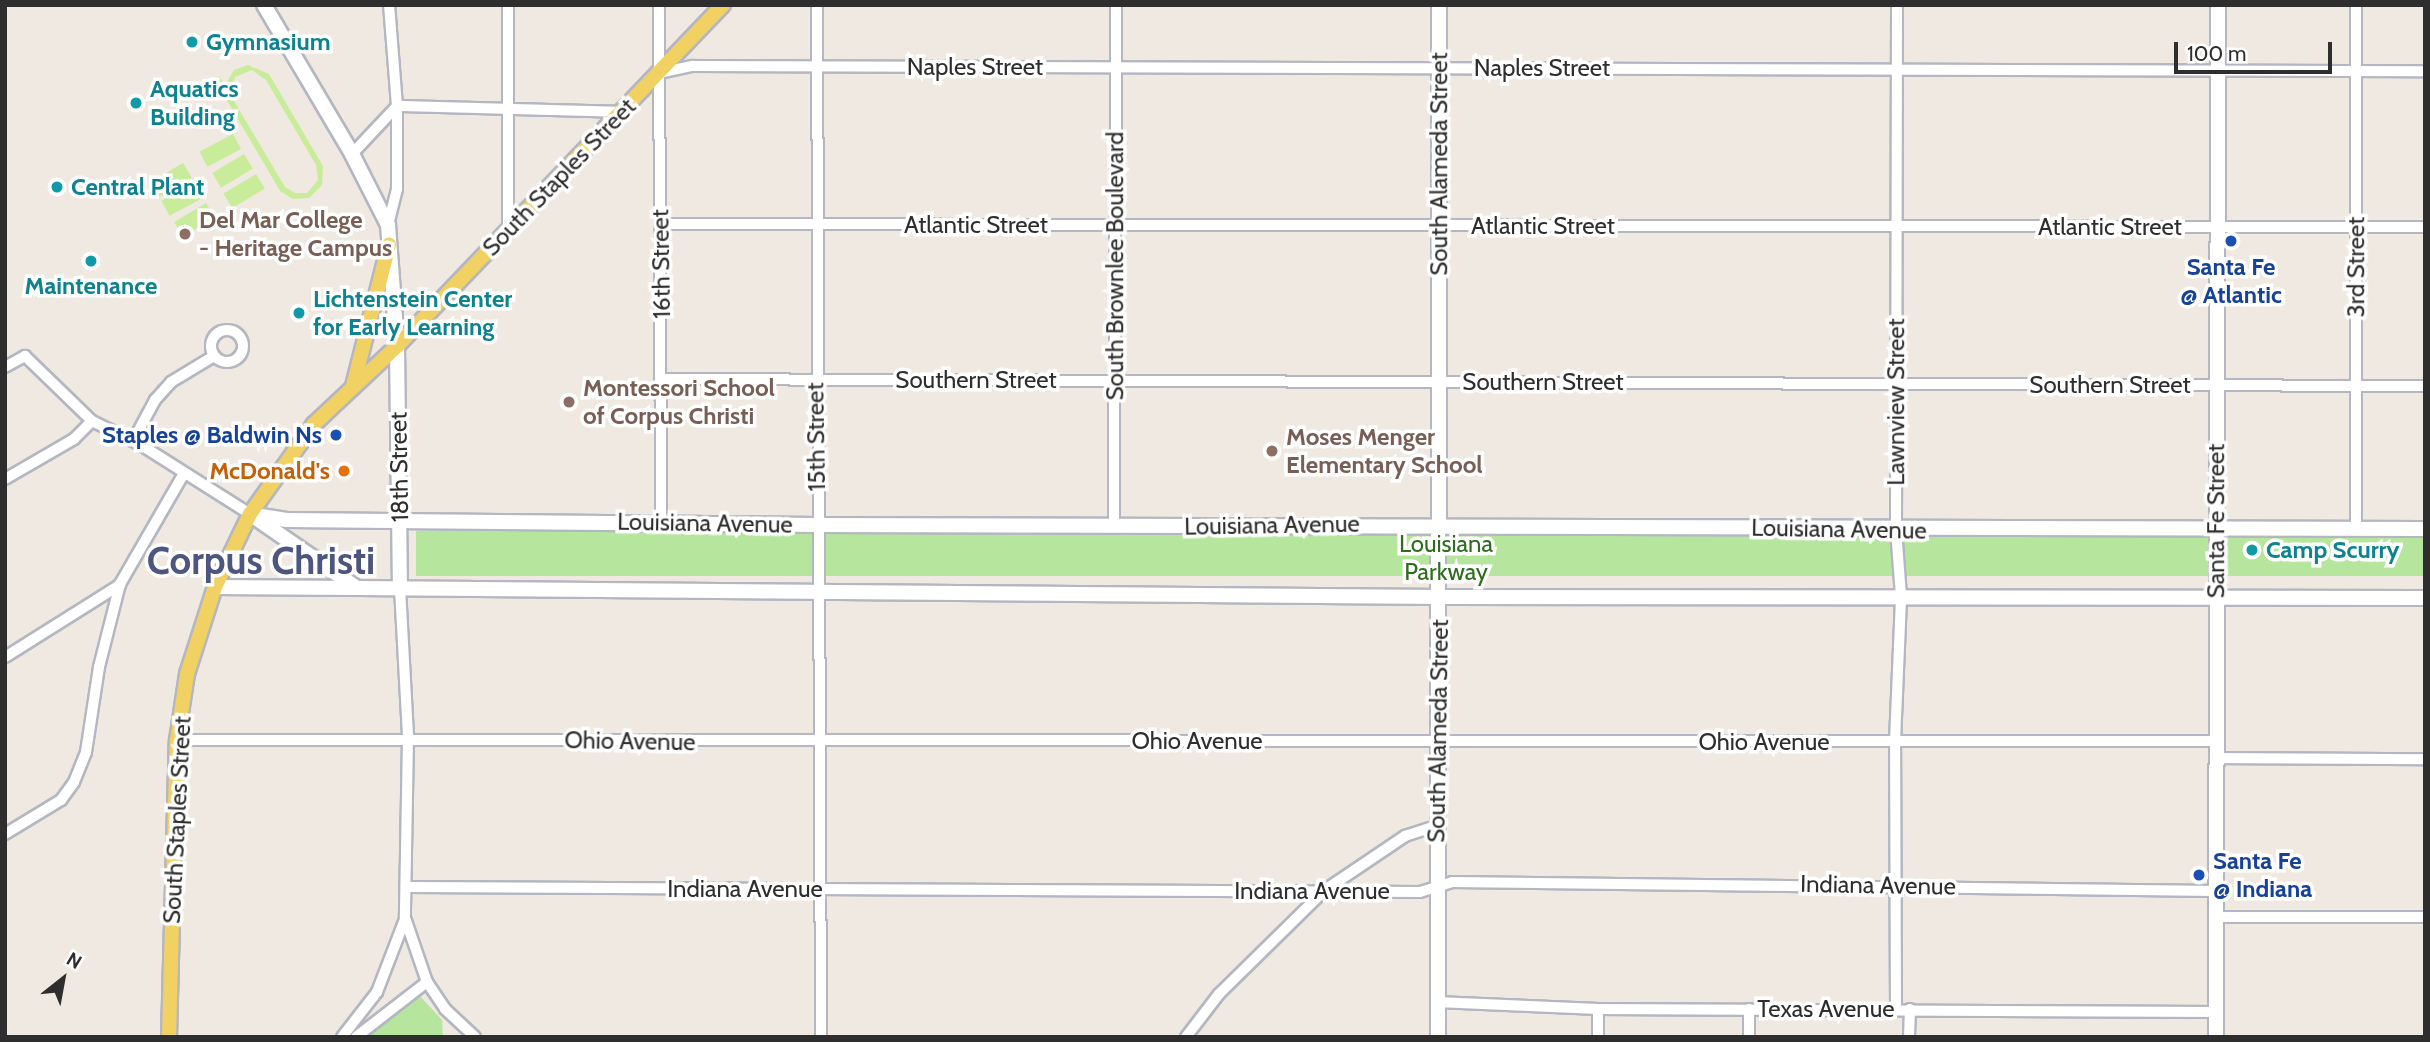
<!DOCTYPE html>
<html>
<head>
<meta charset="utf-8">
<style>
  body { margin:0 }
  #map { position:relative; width:2430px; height:1042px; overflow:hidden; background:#efe9e1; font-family:Cabin,sans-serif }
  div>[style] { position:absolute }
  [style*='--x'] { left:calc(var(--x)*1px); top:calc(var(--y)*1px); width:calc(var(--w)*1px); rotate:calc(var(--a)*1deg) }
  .green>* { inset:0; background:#b6e59e; transform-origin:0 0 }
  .pitch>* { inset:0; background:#c9ec9a; transform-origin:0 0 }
  .roads { filter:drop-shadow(2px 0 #b4b7c1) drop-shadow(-2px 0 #b4b7c1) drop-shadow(0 2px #b4b7c1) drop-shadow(0 -2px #b4b7c1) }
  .minor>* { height:10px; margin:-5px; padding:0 5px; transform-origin:5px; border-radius:5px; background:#fff }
  .minor>.ring { margin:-5px; padding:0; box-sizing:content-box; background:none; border:10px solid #fff; border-radius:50% }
  .secondary>* { height:14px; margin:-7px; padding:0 7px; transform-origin:7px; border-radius:7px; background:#fff }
  .primary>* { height:14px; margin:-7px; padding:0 7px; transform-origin:7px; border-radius:7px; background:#f2d163 }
  .dots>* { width:19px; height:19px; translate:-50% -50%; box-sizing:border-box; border:4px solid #fff; border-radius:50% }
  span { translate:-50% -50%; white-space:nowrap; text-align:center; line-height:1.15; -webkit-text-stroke:7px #fff; paint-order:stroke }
  .culture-label { font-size:24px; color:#0d838f; font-weight:700 }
  .left { translate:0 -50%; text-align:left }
  .street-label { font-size:24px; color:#2e2e2e }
  .education-label { font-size:24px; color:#785e54; font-weight:700 }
  .transit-label { font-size:24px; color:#164399; font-weight:700 }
  .right { translate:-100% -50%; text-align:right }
  .food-label { font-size:24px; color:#c56008; font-weight:700 }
  .park-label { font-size:24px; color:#2c6e1b }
  .town-label { font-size:38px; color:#4d5680; font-weight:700 }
  .frame { position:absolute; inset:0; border:7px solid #2e2e2e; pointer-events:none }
  .north { position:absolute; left:28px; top:944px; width:70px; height:70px; -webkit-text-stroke:5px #fff; paint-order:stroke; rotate:31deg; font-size:19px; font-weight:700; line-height:28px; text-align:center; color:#2e2e2e }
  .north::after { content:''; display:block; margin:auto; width:24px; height:32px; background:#2e2e2e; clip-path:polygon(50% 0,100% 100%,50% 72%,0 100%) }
  .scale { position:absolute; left:2174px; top:42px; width:158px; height:32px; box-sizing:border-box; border:4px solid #2e2e2e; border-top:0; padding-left:9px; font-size:21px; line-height:24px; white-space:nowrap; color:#2e2e2e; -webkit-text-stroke:5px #fff; paint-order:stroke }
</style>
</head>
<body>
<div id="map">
  <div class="green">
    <i style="left:416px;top:531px;width:2009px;height:45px"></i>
    <i style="clip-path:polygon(419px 995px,442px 1020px,443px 1037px,364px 1037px)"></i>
  </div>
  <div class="pitch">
    <i style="clip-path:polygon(evenodd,248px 65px,269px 74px,323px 166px,322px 185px,309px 198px,293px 199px,280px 191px,214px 78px,219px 76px,225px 85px,234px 70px,248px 65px,252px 70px,266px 80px,316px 165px,318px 180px,307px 193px,295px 193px,285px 187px,231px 96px,235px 77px,252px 70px)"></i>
    <i style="left:233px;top:134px;width:17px;height:38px;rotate:62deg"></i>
    <i style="left:244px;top:154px;width:17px;height:37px;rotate:59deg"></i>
    <i style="left:183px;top:163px;width:17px;height:38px;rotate:59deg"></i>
    <i style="left:256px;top:174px;width:17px;height:38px;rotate:59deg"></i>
    <i style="left:195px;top:183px;width:17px;height:38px;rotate:62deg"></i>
    <i style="left:206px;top:203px;width:17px;height:37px;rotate:59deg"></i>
  </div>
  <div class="roads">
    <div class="minor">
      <i style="--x:508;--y:5;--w:223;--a:90"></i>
      <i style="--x:659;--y:5;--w:517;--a:89.78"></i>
      <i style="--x:817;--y:5;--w:1032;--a:89.78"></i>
      <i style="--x:2356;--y:5;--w:524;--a:90"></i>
      <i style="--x:659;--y:73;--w:35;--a:-12"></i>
      <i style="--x:693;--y:66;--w:1732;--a:0.17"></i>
      <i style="--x:352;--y:154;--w:66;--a:-46.8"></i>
      <i style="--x:397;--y:106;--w:101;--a:-94.5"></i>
      <i style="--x:660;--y:224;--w:1765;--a:0.1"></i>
      <i style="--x:388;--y:225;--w:37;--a:-76"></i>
      <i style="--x:397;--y:189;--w:83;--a:-90"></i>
      <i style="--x:397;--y:106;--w:224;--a:1.5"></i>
      <i class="ring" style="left:211px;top:330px;width:22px;height:22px"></i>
      <i style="--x:5;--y:367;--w:23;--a:-29"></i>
      <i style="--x:25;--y:356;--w:93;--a:44.1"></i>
      <i style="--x:92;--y:421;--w:55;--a:26.1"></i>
      <i style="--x:141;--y:445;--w:129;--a:32.3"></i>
      <i style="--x:662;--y:379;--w:1763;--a:0.23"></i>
      <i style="--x:133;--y:441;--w:47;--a:-61.8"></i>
      <i style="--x:155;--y:400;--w:24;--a:-48"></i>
      <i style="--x:171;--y:382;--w:50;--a:-31.2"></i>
      <i style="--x:5;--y:479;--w:80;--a:-30.1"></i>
      <i style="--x:74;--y:439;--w:25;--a:-45"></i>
      <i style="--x:1114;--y:527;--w:522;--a:-89.78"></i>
      <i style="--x:400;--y:588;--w:150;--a:86.9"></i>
      <i style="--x:408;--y:738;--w:180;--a:91"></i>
      <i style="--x:405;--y:918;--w:68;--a:71"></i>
      <i style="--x:427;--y:982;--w:32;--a:56"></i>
      <i style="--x:445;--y:1009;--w:41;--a:43"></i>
      <i style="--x:5;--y:657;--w:136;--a:-32.1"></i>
      <i style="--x:177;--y:740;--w:2040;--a:0.03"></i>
      <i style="--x:2215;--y:758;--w:210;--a:0.3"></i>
      <i style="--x:5;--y:834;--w:66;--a:-31.3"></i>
      <i style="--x:61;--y:800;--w:22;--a:-54"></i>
      <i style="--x:74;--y:782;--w:32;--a:-68"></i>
      <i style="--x:86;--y:752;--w:86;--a:-81.3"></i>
      <i style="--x:99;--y:667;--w:86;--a:-75.8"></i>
      <i style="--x:120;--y:584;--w:126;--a:-60"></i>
      <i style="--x:408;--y:887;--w:1012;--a:0.28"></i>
      <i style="--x:1420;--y:892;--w:34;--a:-17"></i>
      <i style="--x:1452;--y:882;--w:764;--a:0.67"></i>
      <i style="--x:2216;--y:917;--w:209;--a:0"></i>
      <i style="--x:1437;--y:1002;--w:161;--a:2.5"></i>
      <i style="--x:1598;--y:1009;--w:618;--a:0.28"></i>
      <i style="--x:1749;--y:1009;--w:28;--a:90"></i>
      <i style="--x:1896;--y:1009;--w:267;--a:-90.2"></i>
      <i style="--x:1895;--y:742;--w:146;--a:-87.6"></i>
      <i style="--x:1901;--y:596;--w:66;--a:-94.3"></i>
      <i style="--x:1896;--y:530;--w:525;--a:-89.89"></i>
      <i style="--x:342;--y:1037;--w:57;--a:-52.1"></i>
      <i style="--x:377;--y:992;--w:78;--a:-69"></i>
      <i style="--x:356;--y:1037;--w:90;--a:-37.8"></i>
      <i style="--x:1186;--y:1037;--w:54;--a:-52.5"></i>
      <i style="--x:1219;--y:994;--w:148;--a:-44.5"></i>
      <i style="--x:1325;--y:890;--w:97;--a:-34"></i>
      <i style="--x:1405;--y:836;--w:33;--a:-18"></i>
      <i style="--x:1598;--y:1037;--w:28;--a:-90"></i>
      <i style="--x:1909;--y:1037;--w:28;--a:-88"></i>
    </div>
    <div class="secondary">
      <i style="--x:264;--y:5;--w:173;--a:59.4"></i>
      <i style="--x:352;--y:154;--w:80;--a:63.1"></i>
      <i style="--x:388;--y:225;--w:121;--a:85.7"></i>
      <i style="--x:397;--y:346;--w:242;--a:89.3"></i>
      <i style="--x:250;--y:514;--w:130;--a:34.7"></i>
      <i style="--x:357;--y:588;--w:1084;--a:0.48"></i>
      <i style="--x:1441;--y:597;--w:984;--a:0.06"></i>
      <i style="--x:255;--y:515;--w:32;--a:9"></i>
      <i style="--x:287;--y:520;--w:530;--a:0.54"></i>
      <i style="--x:817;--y:525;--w:1608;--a:0.14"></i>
      <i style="--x:215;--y:587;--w:139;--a:0.4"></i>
      <i style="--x:1438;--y:1037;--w:1032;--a:-89.94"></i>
      <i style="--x:2216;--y:1037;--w:1032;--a:-89.89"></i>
    </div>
    <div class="primary">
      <i style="--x:353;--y:386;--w:146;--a:-75.7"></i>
      <i style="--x:169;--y:1037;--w:297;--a:-88.5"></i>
      <i style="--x:177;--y:740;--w:67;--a:-81.4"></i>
      <i style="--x:187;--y:674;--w:91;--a:-72.2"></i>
      <i style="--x:215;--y:587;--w:81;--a:-64.4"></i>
      <i style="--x:250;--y:514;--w:110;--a:-54.6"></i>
      <i style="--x:314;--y:424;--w:114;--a:-43.2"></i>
      <i style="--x:397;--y:346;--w:472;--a:-46.3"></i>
    </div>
  </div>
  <div class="dots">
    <i style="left:192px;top:42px;background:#0f9aa8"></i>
    <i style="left:136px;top:103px;background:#0f9aa8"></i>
    <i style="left:57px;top:187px;background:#0f9aa8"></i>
    <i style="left:185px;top:234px;background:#8d6e63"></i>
    <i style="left:2231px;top:241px;background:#1a4fb4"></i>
    <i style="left:91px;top:261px;background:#0f9aa8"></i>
    <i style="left:299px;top:313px;background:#0f9aa8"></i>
    <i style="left:569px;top:402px;background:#8d6e63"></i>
    <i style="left:336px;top:435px;background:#1a4fb4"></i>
    <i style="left:1272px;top:451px;background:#8d6e63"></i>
    <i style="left:344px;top:471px;background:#e8710a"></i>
    <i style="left:2252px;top:550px;background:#0f9aa8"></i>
    <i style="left:2199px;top:875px;background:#1a4fb4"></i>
  </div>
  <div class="culture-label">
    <span class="left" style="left:206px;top:42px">Gymnasium</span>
    <span class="left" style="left:150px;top:103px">Aquatics<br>Building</span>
    <span class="left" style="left:71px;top:187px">Central Plant</span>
    <span style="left:91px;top:286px">Maintenance</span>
    <span class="left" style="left:313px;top:313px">Lichtenstein Center<br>for Early Learning</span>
    <span class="left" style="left:2266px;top:550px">Camp Scurry</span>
  </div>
  <div class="street-label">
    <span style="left:975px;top:67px">Naples Street</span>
    <span style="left:1542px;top:68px">Naples Street</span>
    <span style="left:1439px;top:164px;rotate:-90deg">South Alameda Street</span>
    <span style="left:559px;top:177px;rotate:-46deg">South Staples Street</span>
    <span style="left:976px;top:225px">Atlantic Street</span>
    <span style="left:1543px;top:226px">Atlantic Street</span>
    <span style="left:2110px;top:227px">Atlantic Street</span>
    <span style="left:661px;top:264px;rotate:-91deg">16th Street</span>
    <span style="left:1115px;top:266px;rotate:-90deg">South Brownlee Boulevard</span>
    <span style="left:2356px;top:267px;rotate:-90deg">3rd Street</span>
    <span style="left:976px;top:380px">Southern Street</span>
    <span style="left:1543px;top:382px">Southern Street</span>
    <span style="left:2110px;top:385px">Southern Street</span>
    <span style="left:1896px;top:402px;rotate:-90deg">Lawnview Street</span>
    <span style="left:816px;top:437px;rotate:-91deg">15th Street</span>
    <span style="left:399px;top:467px;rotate:-91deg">18th Street</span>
    <span style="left:2216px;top:521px;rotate:-90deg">Santa Fe Street</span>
    <span style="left:705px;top:523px;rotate:1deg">Louisiana Avenue</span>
    <span style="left:1272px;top:525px;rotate:-1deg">Louisiana Avenue</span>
    <span style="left:1839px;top:529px;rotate:1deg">Louisiana Avenue</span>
    <span style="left:1438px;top:731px;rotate:-89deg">South Alameda Street</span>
    <span style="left:630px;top:741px;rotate:1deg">Ohio Avenue</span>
    <span style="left:1197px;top:741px">Ohio Avenue</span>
    <span style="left:1764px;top:742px">Ohio Avenue</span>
    <span style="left:177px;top:820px;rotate:-87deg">South Staples Street</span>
    <span style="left:1878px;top:885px;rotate:1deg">Indiana Avenue</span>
    <span style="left:745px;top:889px">Indiana Avenue</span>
    <span style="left:1312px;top:891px">Indiana Avenue</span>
    <span style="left:1826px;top:1009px">Texas Avenue</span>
  </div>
  <div class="education-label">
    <span class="left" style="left:199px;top:234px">Del Mar College<br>- Heritage Campus</span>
    <span class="left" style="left:583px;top:402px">Montessori School<br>of Corpus Christi</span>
    <span class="left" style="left:1286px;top:451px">Moses Menger<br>Elementary School</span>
  </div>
  <div class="transit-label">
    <span style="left:2231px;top:281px">Santa Fe<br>@ Atlantic</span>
    <span class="right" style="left:322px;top:435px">Staples @ Baldwin Ns</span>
    <span class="left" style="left:2213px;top:875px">Santa Fe<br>@ Indiana</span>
  </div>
  <div class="food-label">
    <span class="right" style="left:330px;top:471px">McDonald's</span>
  </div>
  <div class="park-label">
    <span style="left:1446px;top:558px">Louisiana<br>Parkway</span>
  </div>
  <div class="town-label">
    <span style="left:261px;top:561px">Corpus Christi</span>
  </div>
  <div class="frame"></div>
  <div class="north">N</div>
  <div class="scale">100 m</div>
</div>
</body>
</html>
